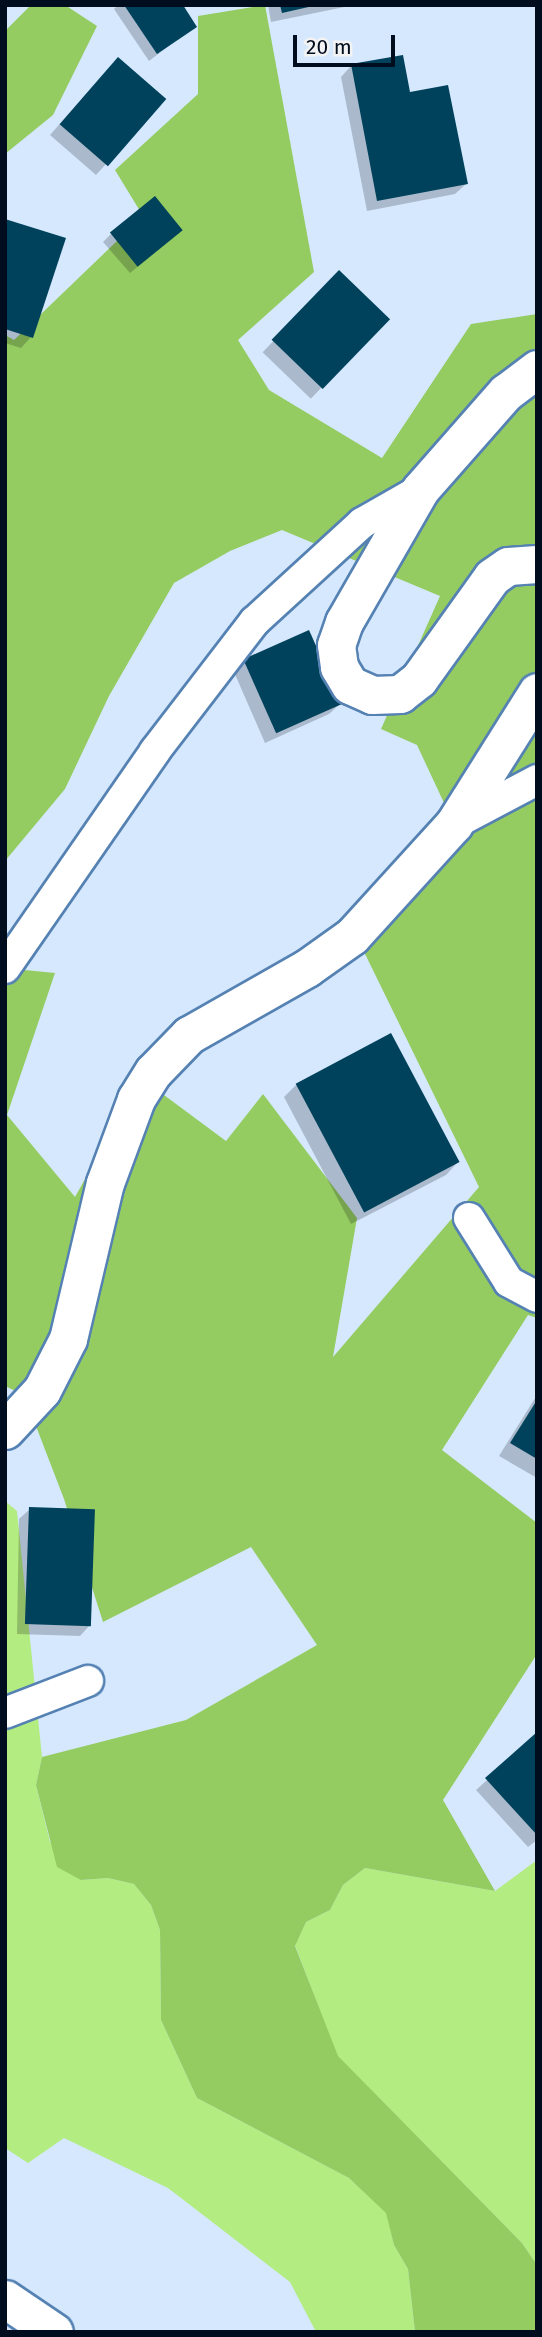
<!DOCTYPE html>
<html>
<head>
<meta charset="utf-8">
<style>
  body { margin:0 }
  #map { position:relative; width:542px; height:2337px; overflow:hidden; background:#d5e8fe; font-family:"Fira Sans",sans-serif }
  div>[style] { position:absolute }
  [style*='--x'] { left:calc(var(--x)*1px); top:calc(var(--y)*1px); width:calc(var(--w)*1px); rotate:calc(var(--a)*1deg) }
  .green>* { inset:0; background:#b3ec81 }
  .forest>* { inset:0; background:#94cc61 }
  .shadow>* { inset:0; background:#0003; transform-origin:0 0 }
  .building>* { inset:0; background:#00425b; transform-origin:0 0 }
  .roads { filter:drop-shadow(2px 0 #5582b3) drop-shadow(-2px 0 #5582b3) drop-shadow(0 2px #5582b3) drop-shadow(0 -2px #5582b3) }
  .minor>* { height:30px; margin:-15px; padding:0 15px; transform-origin:15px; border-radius:15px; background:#fff }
  .tertiary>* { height:37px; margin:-18.5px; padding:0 18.5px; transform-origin:18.5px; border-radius:18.5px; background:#fff }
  span { translate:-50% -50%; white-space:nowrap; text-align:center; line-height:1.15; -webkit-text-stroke:7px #f3f3f3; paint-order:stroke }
  .frame { position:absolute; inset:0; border:7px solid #000d1f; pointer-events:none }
  .scale { position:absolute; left:293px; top:35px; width:102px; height:32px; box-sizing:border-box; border:4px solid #000d1f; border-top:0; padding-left:9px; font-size:21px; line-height:24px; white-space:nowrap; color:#000d1f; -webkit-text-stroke:5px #f3f3f3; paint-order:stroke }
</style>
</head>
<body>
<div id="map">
  <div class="green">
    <i style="clip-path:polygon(5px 1501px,17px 1511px,42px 1757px,36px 1785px,50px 1842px,81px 1880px,108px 1878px,134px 1884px,151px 1905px,160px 1930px,161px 2020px,197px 2098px,349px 2178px,387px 2213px,394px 2245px,408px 2269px,415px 2332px,316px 2332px,290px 2282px,168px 2188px,64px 2138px,28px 2163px,5px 2148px)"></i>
    <i style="clip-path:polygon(537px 1860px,537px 2265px,522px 2243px,337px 2056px,295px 1945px,306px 1922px,330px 1910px,343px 1885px,365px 1868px,495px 1891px)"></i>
  </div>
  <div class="forest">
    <i style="clip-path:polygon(31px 5px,65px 5px,97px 26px,53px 115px,5px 154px,5px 31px)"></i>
    <i style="clip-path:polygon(265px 5px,314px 272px,238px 340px,269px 390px,382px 458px,471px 324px,537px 314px,537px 1318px,528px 1315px,442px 1450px,537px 1523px,537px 1654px,443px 1800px,495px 1891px,365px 1868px,343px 1885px,330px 1910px,306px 1922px,295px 1946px,338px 2056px,522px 2243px,537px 2265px,537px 2332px,415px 2332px,408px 2269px,394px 2245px,386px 2213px,349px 2178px,197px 2098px,161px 2020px,160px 1930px,151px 1905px,134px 1884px,108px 1878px,81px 1880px,57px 1867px,36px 1785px,42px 1757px,186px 1720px,317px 1645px,251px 1547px,103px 1622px,64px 1499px,24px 1395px,5px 1386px,5px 968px,55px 973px,7px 1115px,75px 1197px,141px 1078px,226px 1141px,263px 1094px,357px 1218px,333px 1357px,479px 1187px,346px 915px,445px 805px,417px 745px,381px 729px,440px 596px,282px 530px,230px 551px,174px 583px,109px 696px,65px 789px,5px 861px,5px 335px,14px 340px,143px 216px,115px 170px,198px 94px,198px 16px)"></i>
  </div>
  <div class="shadow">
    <i style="clip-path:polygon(118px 5px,181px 5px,195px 26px,149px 61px,114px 9px)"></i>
    <i style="clip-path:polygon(268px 5px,354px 5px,271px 22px)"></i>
    <i style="clip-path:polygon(351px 66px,466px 184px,455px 194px,367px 211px,341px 77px)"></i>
    <i style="clip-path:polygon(107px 70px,106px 164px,96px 175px,50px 135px)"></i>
    <i style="clip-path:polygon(5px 221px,31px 337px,21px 348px,5px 343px)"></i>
    <i style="clip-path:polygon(111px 234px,174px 237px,130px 273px,103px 242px)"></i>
    <i style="left:339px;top:273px;width:67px;height:110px;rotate:44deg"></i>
    <i style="clip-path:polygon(245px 661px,340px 704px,329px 714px,265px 743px,234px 672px)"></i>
    <i style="clip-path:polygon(296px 1085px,458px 1162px,446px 1175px,351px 1224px,284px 1097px)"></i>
    <i style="clip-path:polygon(537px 1395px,537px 1478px,499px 1456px)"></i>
    <i style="clip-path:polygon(30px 1509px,90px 1625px,80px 1636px,17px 1634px,19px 1519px)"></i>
    <i style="clip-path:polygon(537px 1735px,537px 1840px,528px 1847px,476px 1790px)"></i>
  </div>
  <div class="building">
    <i style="clip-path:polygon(124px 5px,183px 5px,197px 27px,157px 54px)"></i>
    <i style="clip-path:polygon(280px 5px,313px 5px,313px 6px,282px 13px)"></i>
    <i style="clip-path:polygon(403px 55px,410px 92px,448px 85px,468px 184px,377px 201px,351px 64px)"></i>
    <i style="left:118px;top:57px;width:64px;height:89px;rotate:41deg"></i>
    <i style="left:155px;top:196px;width:44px;height:58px;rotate:51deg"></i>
    <i style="clip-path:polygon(5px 219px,66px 238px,33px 338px,5px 329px)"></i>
    <i style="left:339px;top:270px;width:71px;height:97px;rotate:44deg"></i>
    <i style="left:309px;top:630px;width:81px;height:72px;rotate:66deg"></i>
    <i style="left:391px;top:1033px;width:146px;height:108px;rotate:62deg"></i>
    <i style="clip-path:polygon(537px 1400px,537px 1459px,510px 1443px)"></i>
    <i style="left:29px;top:1507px;width:66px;height:117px;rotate:2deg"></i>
    <i style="clip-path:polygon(537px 1732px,537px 1835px,485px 1778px)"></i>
  </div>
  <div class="roads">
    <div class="minor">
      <i style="--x:454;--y:824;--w:94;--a:-27.9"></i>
      <i style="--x:5;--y:968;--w:264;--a:-55.3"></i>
      <i style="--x:155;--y:751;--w:163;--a:-52.5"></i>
      <i style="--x:254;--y:622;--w:147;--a:-42.5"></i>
      <i style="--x:362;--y:523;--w:67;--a:-29.6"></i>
      <i style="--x:469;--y:1218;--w:75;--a:58"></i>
      <i style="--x:509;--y:1282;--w:32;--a:28"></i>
      <i style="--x:5;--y:1713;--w:89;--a:-21.1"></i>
    </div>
    <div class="tertiary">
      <i style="--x:537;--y:369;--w:39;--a:143"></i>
      <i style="--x:506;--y:392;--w:130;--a:131.3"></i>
      <i style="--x:420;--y:490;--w:152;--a:119.9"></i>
      <i style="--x:344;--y:622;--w:24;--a:109"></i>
      <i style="--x:336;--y:645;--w:22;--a:82"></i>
      <i style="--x:339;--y:667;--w:21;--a:59"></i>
      <i style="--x:350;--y:685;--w:24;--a:24"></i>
      <i style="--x:372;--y:695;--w:28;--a:-2"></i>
      <i style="--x:400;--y:694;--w:24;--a:-38"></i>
      <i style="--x:419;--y:679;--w:125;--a:-54.4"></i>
      <i style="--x:492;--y:577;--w:19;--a:-35"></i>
      <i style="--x:508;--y:566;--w:29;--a:-4"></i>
      <i style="--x:5;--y:1430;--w:54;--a:-47.2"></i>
      <i style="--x:42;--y:1390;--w:57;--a:-63"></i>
      <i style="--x:68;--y:1339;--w:160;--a:-76.7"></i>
      <i style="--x:105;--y:1183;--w:90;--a:-69.7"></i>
      <i style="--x:136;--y:1099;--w:32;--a:-58"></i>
      <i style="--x:153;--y:1072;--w:52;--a:-45.8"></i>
      <i style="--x:189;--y:1035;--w:136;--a:-29.6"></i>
      <i style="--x:307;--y:968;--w:55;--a:-35.4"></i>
      <i style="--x:352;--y:936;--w:151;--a:-47.7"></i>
      <i style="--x:454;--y:824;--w:156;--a:-57.8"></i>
      <i style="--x:5;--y:2299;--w:59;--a:34"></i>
    </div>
  </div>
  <div class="frame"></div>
  <div class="scale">20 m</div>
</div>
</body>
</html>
